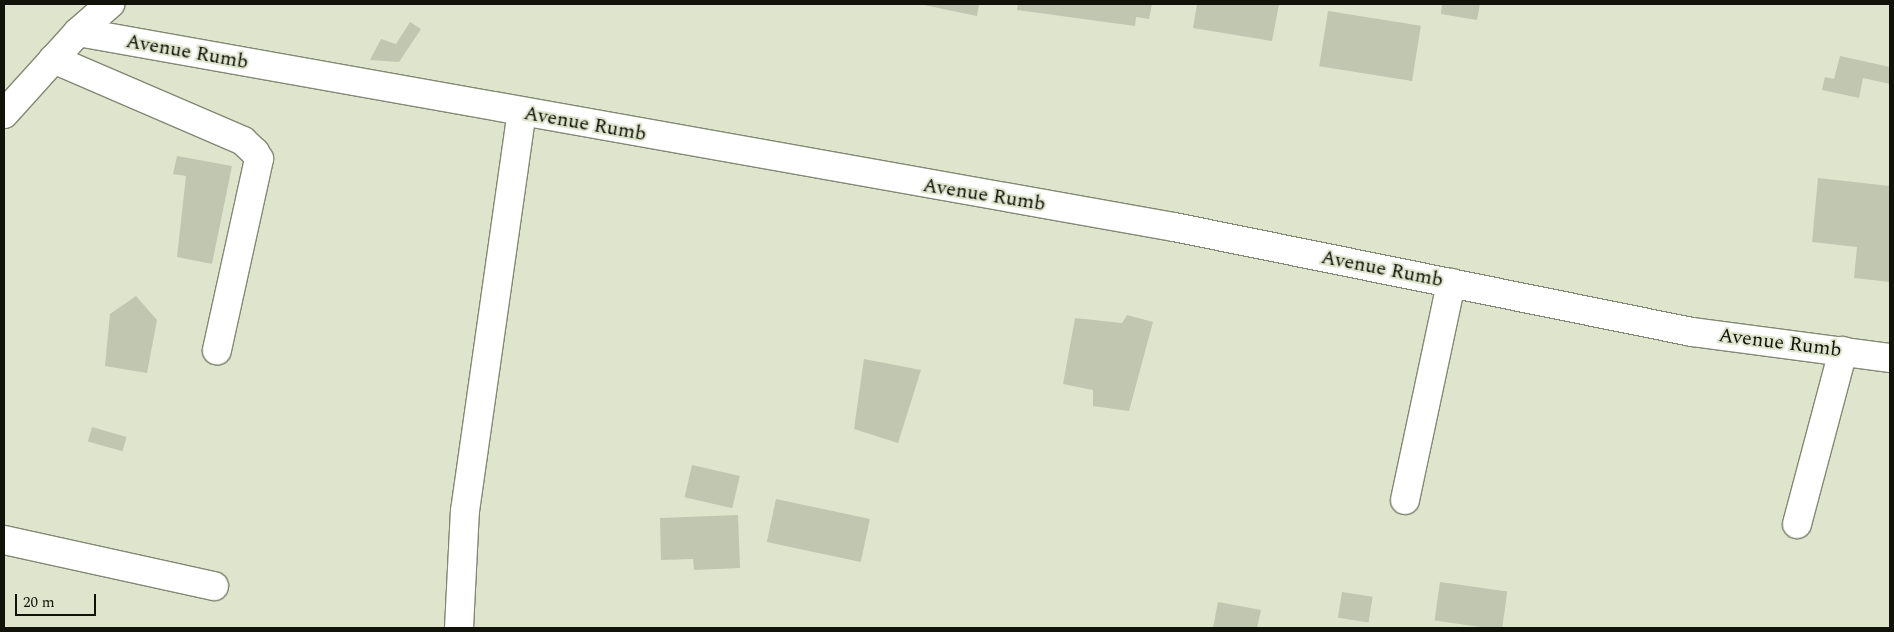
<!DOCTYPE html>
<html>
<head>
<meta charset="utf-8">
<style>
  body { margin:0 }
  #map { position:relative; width:1894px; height:632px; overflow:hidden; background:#dfe5cd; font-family:Spectral,serif }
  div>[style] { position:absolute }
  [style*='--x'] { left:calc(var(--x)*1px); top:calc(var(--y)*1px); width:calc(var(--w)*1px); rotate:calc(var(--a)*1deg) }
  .building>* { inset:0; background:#c0c6af; transform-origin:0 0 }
  .roads { filter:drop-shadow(1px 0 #828873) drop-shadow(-1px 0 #828873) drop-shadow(0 1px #828873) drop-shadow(0 -1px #828873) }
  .minor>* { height:28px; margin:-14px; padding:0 14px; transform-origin:14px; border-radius:14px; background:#fff }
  span { translate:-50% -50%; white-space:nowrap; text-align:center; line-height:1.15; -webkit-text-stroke:4px #dfe5cd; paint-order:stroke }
  .street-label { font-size:20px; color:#11130b }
  .frame { position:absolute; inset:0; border:5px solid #11130b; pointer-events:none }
  .scale { position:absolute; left:15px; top:594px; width:81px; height:22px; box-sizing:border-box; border:2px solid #11130b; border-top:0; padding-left:6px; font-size:15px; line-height:18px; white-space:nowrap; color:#11130b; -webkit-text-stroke:4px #dfe5cd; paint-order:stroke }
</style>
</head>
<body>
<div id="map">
  <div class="building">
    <i style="clip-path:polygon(919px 4px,979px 4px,977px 16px)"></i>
    <i style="clip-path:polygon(1018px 4px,1152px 4px,1149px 19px,1136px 17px,1135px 26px,1017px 10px)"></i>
    <i style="clip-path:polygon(1197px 4px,1279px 4px,1272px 41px,1193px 28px)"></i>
    <i style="clip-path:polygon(1442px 4px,1480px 4px,1477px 20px,1441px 14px)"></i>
    <i style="left:1328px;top:11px;width:94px;height:56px;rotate:9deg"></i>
    <i style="clip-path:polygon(410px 22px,421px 29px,399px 62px,370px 60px,381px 39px,396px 44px)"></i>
    <i style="clip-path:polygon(1840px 56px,1890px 67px,1890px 84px,1863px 78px,1859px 98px,1822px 90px,1825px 77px,1834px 79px)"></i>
    <i style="clip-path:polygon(177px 156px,232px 166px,212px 264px,177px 257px,186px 176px,173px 174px)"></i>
    <i style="clip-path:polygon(1818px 178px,1890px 186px,1890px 282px,1854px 278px,1857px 247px,1812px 242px)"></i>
    <i style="clip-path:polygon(136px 296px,157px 320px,147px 373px,105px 366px,110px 314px)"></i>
    <i style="clip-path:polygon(1127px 315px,1153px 322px,1129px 411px,1093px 406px,1093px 390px,1063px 384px,1075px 318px,1122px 323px)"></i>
    <i style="clip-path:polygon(864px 359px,921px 370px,898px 443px,854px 429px)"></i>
    <i style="left:92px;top:427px;width:36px;height:15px;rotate:16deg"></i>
    <i style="left:692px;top:465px;width:49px;height:33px;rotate:13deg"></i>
    <i style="left:776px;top:499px;width:96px;height:44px;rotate:12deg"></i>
    <i style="clip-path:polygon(738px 515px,740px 568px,694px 570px,693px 559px,661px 560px,660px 518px)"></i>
    <i style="left:1440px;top:582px;width:68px;height:39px;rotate:8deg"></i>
    <i style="left:1342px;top:592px;width:31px;height:26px;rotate:9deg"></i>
    <i style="clip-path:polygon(1218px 602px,1261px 610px,1257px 628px,1213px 628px)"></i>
  </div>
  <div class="roads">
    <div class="minor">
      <i style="--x:78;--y:32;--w:1113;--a:10.09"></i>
      <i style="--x:1174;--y:227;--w:529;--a:11.46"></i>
      <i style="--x:1692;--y:332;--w:200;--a:7.5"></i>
      <i style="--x:53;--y:59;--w:207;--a:23.3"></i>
      <i style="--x:243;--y:141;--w:16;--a:43"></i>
      <i style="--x:255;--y:152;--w:8;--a:60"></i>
      <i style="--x:259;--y:159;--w:196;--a:102.4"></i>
      <i style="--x:4;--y:114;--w:110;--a:-47.9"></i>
      <i style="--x:78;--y:32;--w:43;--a:-41.2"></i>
      <i style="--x:1405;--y:500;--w:222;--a:-78"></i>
      <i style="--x:1797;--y:524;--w:179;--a:-75.1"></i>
      <i style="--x:4;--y:540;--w:215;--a:12.4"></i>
      <i style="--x:459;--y:628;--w:117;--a:-87.1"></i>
      <i style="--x:465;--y:511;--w:403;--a:-81.9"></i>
    </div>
  </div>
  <div class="street-label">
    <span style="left:187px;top:52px;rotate:10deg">Avenue Rumb</span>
    <span style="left:585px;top:124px;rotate:10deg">Avenue Rumb</span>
    <span style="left:984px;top:195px;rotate:9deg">Avenue Rumb</span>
    <span style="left:1382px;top:269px;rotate:11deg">Avenue Rumb</span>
    <span style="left:1780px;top:343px;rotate:7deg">Avenue Rumb</span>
  </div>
  <div class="frame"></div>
  <div class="scale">20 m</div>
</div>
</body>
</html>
